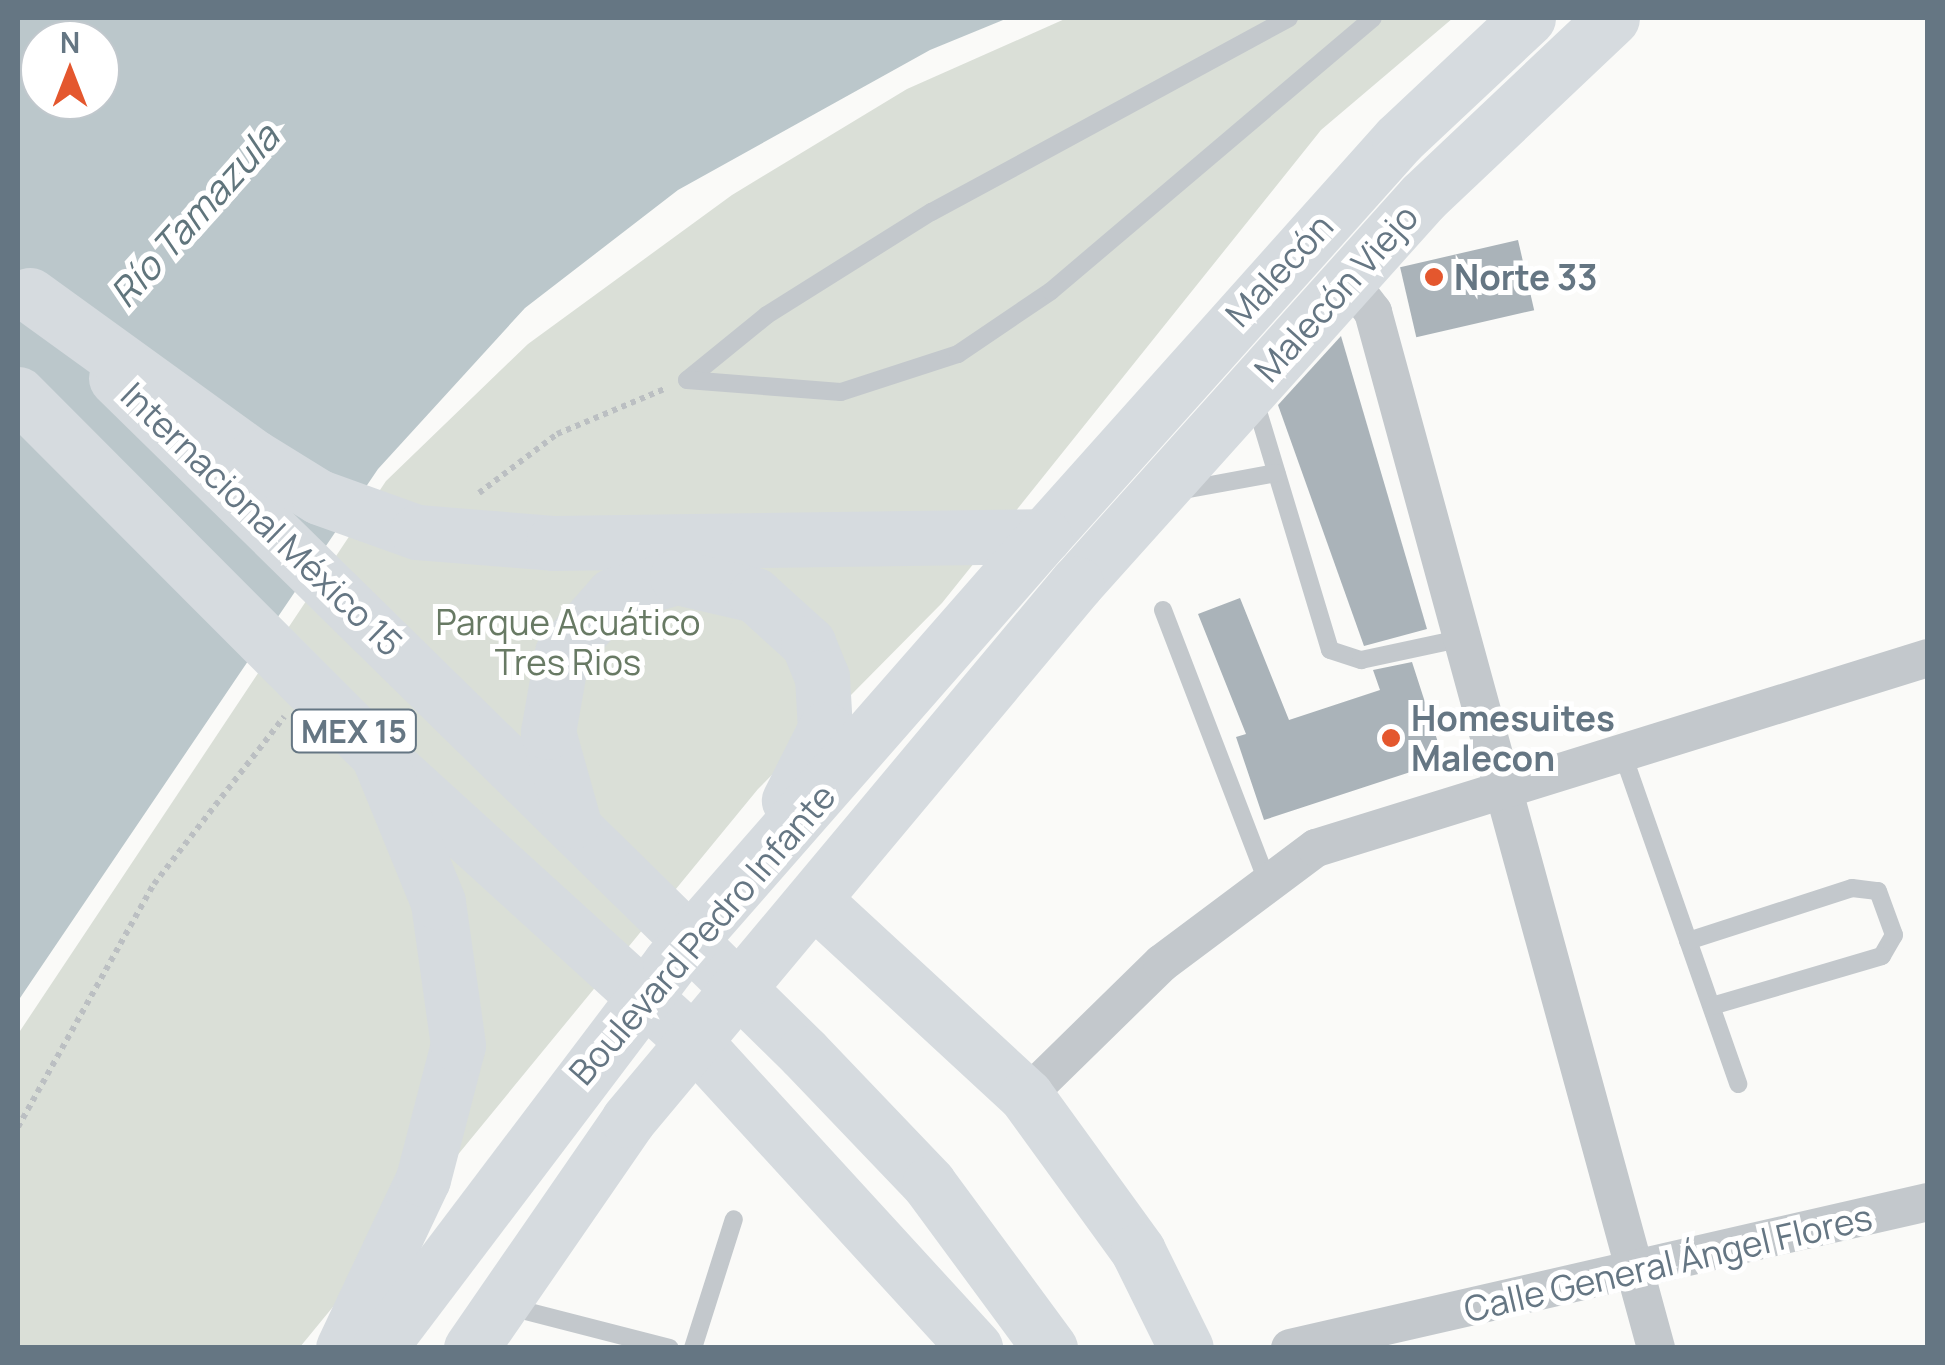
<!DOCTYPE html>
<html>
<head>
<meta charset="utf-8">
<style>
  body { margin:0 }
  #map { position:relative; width:1945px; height:1365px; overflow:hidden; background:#fafaf8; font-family:Manrope,sans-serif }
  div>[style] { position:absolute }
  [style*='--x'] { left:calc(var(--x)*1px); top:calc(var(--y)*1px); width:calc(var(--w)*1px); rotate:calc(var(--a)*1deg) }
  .green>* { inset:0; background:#dadfd7 }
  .water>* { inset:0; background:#bbc7cb }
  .building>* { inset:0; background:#aab3b9; transform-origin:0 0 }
  .path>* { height:6px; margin-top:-3px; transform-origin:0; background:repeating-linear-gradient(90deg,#bbbfc2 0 5px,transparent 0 10px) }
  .service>* { height:18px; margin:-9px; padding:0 9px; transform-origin:9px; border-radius:9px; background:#c3c8cc }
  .minor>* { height:38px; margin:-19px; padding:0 19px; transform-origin:19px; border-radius:19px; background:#c3c8cc }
  .primary>* { height:55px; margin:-27.5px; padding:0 27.5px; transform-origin:27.5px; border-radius:27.5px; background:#d6dbdf }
  .trunk>* { height:55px; margin:-27.5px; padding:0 27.5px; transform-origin:27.5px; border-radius:27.5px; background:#d6dbdf }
  .dots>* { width:28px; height:28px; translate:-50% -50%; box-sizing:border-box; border:5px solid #fff; border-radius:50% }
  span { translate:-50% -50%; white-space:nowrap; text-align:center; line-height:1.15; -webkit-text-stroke:10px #fff; paint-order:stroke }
  .shield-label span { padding:2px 8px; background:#fff; border:2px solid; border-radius:8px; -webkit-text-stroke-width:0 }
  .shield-label { font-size:32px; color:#657683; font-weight:700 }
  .street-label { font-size:35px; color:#657683 }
  .poi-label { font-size:35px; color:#657683; font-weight:700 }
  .left { translate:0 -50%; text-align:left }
  .park-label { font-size:35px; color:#687a64 }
  .water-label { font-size:38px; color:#60757c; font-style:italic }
  .frame { position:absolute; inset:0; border:20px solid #657683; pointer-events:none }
  .north { position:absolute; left:20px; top:20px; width:100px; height:100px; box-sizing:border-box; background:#fff; border:2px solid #c1c8cd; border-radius:50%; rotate:0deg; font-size:28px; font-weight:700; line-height:40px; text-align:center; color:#657683 }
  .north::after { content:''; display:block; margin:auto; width:35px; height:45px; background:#e4572e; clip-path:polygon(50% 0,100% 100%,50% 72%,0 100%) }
</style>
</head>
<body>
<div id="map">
  <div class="green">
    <i style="clip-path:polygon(1067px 18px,1453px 18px,1321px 130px,942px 603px,758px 789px,300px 1347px,18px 1347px,18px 1034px,386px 481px,528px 344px,732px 195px,907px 89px)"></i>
  </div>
  <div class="water">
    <i style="clip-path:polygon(evenodd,18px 18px,1008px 18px,930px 50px,678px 190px,525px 308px,378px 469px,18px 1001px,18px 18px,40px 40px,100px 40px,100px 100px,40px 100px,40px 40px)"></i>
  </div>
  <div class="building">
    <i style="left:1518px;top:240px;width:72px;height:121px;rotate:77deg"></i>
    <i style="clip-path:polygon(1341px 336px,1427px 629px,1364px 646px,1278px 405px)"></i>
    <i style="clip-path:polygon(1240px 598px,1289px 720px,1380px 690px,1373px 670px,1412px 662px,1444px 761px,1264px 820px,1236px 737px,1246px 734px,1198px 614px)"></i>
  </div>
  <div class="path">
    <i style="--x:479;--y:493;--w:98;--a:-37.1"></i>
    <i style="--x:557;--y:434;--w:119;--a:-22.7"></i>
    <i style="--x:18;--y:1127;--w:278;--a:-60.8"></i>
    <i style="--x:154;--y:884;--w:212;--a:-52.1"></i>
  </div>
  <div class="service">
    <i style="--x:1289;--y:18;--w:407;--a:151.5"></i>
    <i style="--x:931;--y:212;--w:194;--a:147.9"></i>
    <i style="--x:767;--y:315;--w:103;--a:140.9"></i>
    <i style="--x:687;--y:380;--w:154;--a:4.5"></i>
    <i style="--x:841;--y:392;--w:123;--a:-18"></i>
    <i style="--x:958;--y:354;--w:112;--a:-34.1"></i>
    <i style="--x:1051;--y:291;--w:422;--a:-40.3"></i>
    <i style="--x:1254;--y:398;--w:263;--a:73.2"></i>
    <i style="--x:1330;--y:650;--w:33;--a:18"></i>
    <i style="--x:1361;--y:660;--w:105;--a:-12.1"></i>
    <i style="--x:1178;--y:491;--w:100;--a:-10.4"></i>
    <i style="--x:1163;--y:610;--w:287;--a:69"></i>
    <i style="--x:1621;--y:749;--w:355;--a:70.7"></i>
    <i style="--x:1688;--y:941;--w:172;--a:-17.9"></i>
    <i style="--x:1852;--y:888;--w:26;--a:7"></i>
    <i style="--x:1878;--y:891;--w:47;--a:70"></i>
    <i style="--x:1894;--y:935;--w:24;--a:120"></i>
    <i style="--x:1882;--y:956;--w:177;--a:163.6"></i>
    <i style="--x:506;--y:1306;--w:169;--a:14.4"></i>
    <i style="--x:693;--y:1348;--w:135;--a:-72.4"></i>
  </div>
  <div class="minor">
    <i style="--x:1347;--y:278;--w:43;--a:52.6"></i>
    <i style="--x:1373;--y:312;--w:1074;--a:74.72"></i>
    <i style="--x:1026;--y:1096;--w:190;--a:-44.4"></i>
    <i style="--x:1162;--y:963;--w:192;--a:-36.8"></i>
    <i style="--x:1316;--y:848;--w:641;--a:-17.25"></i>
    <i style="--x:1290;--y:1348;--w:654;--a:-12.89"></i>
  </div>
  <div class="primary">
    <i style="--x:116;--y:378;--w:964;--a:44.45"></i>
    <i style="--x:804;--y:1053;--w:181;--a:46.3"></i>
    <i style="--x:929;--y:1184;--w:204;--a:53.6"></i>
    <i style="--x:18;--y:394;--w:510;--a:45.08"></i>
    <i style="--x:378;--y:755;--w:442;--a:42.3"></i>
    <i style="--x:705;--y:1053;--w:400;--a:47.5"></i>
    <i style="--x:1044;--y:536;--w:533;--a:-48.2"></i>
    <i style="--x:1399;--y:139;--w:177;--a:-43.2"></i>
    <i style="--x:1076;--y:584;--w:520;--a:-48.12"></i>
    <i style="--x:1423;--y:197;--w:260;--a:-43.4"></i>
  </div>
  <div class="trunk">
    <i style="--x:30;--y:295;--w:276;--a:35.9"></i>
    <i style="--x:254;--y:457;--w:76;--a:31.6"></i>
    <i style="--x:319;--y:497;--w:104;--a:19.7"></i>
    <i style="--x:417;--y:532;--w:136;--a:4.6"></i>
    <i style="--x:553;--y:543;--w:491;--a:-0.8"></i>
    <i style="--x:573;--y:821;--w:92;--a:-105.7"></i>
    <i style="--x:548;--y:732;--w:80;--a:-80"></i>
    <i style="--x:562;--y:653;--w:77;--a:-48.7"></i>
    <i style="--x:613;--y:595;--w:66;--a:-15.7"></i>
    <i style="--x:677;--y:577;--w:80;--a:13"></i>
    <i style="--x:755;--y:595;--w:72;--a:42.2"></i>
    <i style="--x:808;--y:643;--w:37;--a:68"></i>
    <i style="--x:822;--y:677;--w:52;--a:86.7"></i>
    <i style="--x:825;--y:729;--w:80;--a:116.9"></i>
    <i style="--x:816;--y:902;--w:286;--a:42.7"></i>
    <i style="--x:1026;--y:1096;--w:191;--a:54.1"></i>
    <i style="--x:1138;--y:1251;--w:108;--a:63.7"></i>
    <i style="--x:343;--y:1348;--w:187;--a:-64.7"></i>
    <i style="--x:423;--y:1179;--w:138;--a:-75.4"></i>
    <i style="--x:458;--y:1045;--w:144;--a:-98"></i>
    <i style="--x:438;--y:902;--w:159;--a:-112.2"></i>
    <i style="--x:379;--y:1348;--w:483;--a:-52.9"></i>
    <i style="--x:670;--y:963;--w:568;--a:-48.79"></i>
    <i style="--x:471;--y:1348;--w:277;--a:-55.4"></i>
    <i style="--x:628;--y:1120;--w:699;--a:-50.11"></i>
  </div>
  <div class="dots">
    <i style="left:1434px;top:277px;background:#e4572e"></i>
    <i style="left:1391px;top:738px;background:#e4572e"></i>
  </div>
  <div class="shield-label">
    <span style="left:354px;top:731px">MEX 15</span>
  </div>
  <div class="street-label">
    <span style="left:1279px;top:270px;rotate:-47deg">Malecón</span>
    <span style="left:1336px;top:293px;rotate:-48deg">Malecón Viejo</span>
    <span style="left:262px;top:519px;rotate:44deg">Internacional México 15</span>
    <span style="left:702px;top:934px;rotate:-49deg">Boulevard Pedro Infante</span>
    <span style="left:1668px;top:1263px;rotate:-13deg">Calle General Ángel Flores</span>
  </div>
  <div class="poi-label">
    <span class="left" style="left:1454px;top:277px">Norte 33</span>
    <span class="left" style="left:1411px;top:738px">Homesuites<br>Malecon</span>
  </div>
  <div class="park-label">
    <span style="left:568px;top:642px">Parque Acuático<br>Tres Rios</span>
  </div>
  <div class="water-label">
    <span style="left:194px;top:215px;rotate:-48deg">Río Tamazula</span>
  </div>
  <div class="frame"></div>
  <div class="north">N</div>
</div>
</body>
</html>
